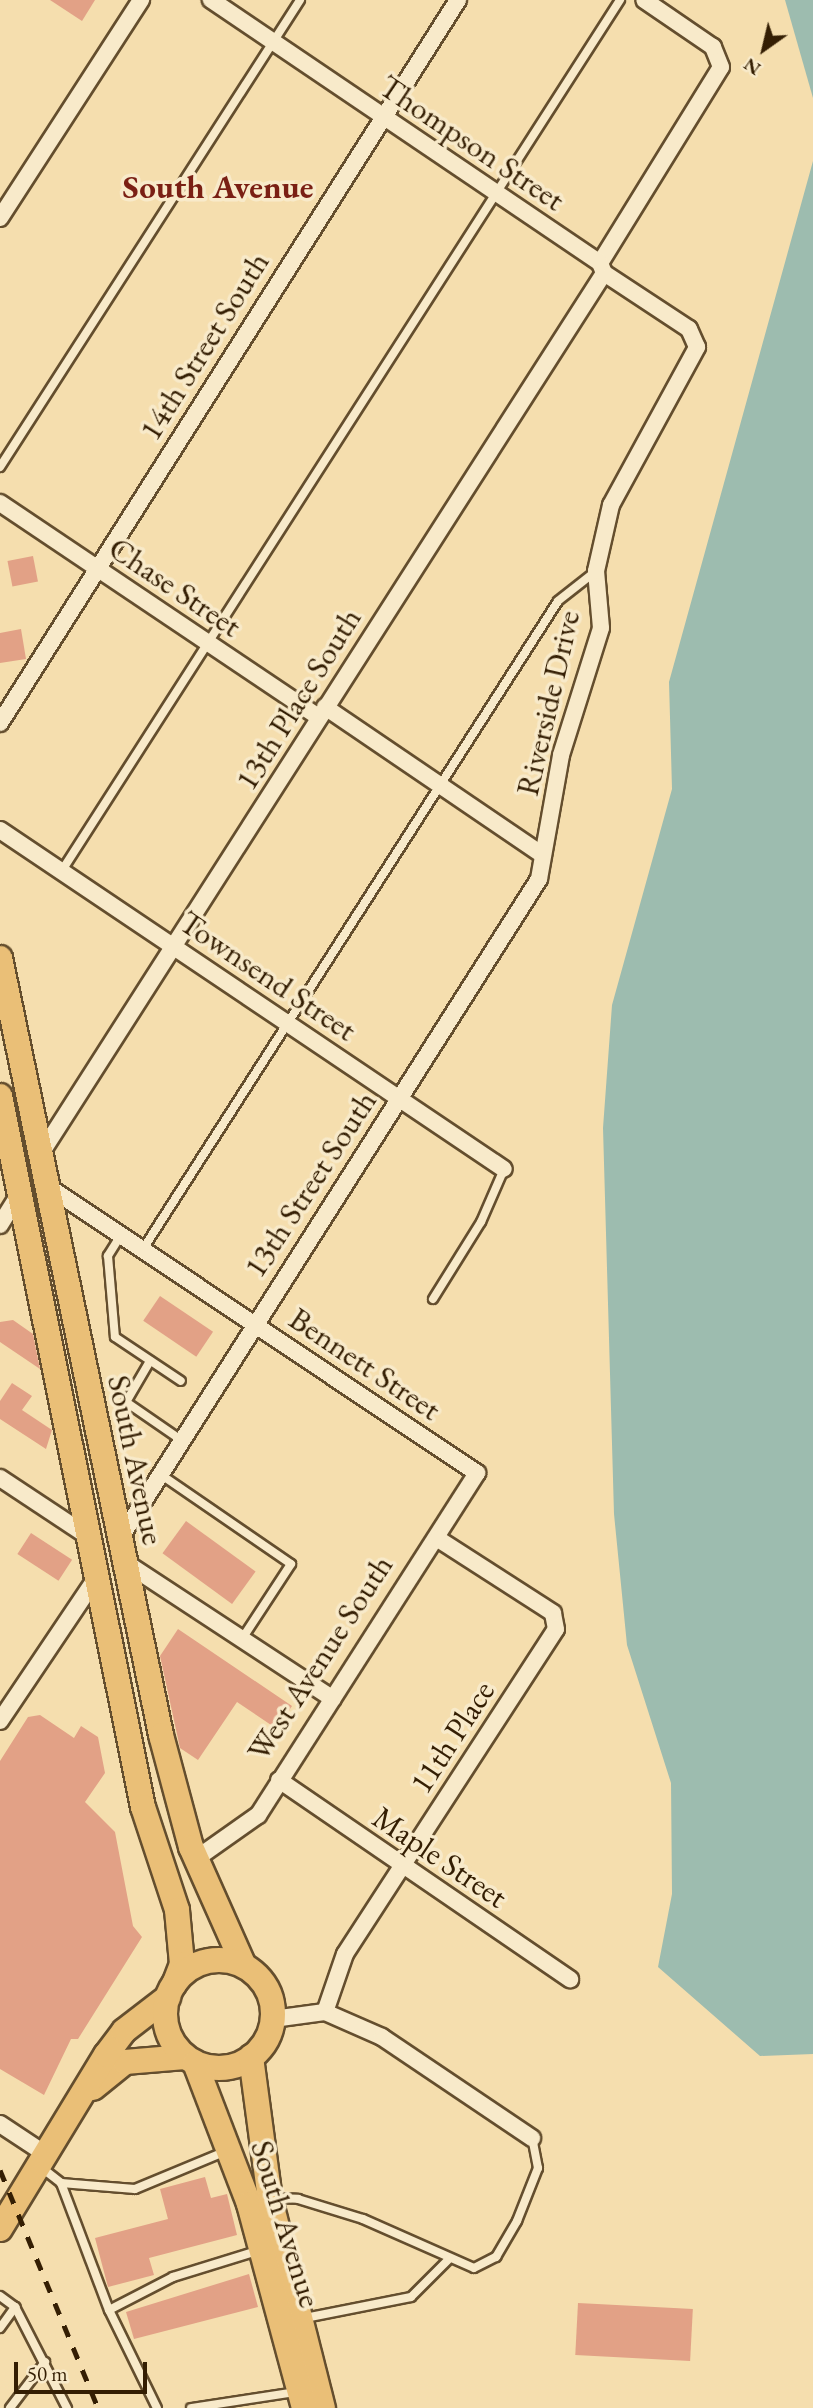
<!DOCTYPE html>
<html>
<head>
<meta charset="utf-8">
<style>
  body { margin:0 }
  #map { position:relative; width:813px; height:2408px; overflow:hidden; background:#f5deae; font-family:"EB Garamond",serif }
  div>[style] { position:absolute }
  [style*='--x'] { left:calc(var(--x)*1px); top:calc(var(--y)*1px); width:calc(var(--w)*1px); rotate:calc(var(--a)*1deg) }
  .water>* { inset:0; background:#9dbcaf }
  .building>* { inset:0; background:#e2a186; transform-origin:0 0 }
  .roads { filter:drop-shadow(2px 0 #644e2e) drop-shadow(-2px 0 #644e2e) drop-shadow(0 2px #644e2e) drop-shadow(0 -2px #644e2e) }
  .service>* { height:8px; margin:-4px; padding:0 4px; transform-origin:4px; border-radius:4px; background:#f8eaca }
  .minor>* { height:16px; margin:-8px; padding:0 8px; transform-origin:8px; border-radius:8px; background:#f8eaca }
  .primary>* { height:24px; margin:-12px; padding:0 12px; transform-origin:12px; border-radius:12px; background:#eabf77 }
  .trunk>* { height:24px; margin:-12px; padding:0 12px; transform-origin:12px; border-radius:12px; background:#eabf77 }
  .trunk>.ring { margin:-12px; padding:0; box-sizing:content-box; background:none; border:24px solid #eabf77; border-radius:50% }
  .rail>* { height:5px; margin-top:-2.5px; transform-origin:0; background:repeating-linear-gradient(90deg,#341e03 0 12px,transparent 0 24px) }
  span { translate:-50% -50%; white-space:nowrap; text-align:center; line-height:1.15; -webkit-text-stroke:7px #f8eaca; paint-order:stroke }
  .street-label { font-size:32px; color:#341e03 }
  .neighbourhood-label { font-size:33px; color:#7a1f14; font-weight:700 }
  .north { position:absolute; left:729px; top:14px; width:70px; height:70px; -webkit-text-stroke:5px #f8eaca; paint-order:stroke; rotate:214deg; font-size:19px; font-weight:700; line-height:28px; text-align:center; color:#341e03 }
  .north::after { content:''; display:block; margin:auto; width:24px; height:32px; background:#341e03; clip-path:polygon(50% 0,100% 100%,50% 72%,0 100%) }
  .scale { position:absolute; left:14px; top:2362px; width:133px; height:32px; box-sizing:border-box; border:4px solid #341e03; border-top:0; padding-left:9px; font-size:21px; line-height:24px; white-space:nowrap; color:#341e03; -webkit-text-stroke:5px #f8eaca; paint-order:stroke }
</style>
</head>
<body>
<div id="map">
  <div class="water">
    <i style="clip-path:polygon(785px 0,813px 0,813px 98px)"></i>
    <i style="clip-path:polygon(813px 161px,813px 2054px,760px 2056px,658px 1967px,672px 1894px,671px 1783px,627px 1645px,614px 1514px,603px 1128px,612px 1005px,672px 789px,669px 682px)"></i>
  </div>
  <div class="building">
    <i style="clip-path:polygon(50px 0,95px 0,82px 21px)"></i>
    <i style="left:33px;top:556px;width:26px;height:26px;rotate:79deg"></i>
    <i style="clip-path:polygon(21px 629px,26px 659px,0 663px,0 633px)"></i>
    <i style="left:160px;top:1296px;width:64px;height:30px;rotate:34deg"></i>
    <i style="clip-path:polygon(13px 1320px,33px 1334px,40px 1369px,0 1342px,0 1322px)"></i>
    <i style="clip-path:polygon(12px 1383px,32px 1396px,22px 1410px,52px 1430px,46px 1449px,0 1419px,0 1401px)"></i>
    <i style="left:186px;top:1521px;width:86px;height:40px;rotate:36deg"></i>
    <i style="left:31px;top:1533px;width:49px;height:25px;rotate:33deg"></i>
    <i style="clip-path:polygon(178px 1629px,292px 1706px,277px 1729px,237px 1702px,198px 1760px,180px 1748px,160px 1656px)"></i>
    <i style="clip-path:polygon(40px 1715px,74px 1738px,81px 1726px,98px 1737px,105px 1773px,85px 1802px,115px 1832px,133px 1926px,142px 1937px,78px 2039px,71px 2039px,44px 2095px,0 2069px,0 1761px,28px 1717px)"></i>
    <i style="clip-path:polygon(205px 2177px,211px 2198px,227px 2194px,237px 2235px,149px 2258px,154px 2275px,108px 2287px,95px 2238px,168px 2219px,160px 2189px)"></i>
    <i style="clip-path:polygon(249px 2274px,258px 2307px,134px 2339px,126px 2312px)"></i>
    <i style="left:578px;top:2303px;width:115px;height:52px;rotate:3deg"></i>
  </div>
  <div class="roads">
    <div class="service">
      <i style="--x:0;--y:467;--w:555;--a:-57.28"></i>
      <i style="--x:61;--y:872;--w:1036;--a:-57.34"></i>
      <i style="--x:121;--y:1235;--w:25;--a:122"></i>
      <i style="--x:108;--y:1256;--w:81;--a:85.1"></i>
      <i style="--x:115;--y:1337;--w:79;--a:33.7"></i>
      <i style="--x:143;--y:1249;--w:769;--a:-57.36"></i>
      <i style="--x:558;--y:601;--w:48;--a:-38.3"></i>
      <i style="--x:433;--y:1299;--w:91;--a:-58.1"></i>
      <i style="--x:481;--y:1222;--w:58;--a:-66.5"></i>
      <i style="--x:150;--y:1361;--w:48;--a:120.3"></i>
      <i style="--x:126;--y:1402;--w:67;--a:34.6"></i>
      <i style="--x:160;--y:1474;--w:159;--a:34.5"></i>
      <i style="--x:291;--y:1564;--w:90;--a:123.2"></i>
      <i style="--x:42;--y:2168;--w:24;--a:38"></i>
      <i style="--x:61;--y:2183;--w:136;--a:69.3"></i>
      <i style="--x:109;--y:2310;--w:109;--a:63.9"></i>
      <i style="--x:61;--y:2183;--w:74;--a:4.6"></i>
      <i style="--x:135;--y:2189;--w:96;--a:-22.6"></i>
      <i style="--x:274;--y:2198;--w:24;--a:2"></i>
      <i style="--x:298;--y:2199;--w:68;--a:17.1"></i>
      <i style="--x:363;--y:2219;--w:121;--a:23.8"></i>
      <i style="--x:474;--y:2268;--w:25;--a:-27"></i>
      <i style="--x:496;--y:2257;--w:42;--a:-59.7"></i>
      <i style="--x:517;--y:2221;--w:57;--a:-68.4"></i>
      <i style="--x:538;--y:2168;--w:31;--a:-101"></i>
      <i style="--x:0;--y:2296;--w:19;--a:36"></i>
      <i style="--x:15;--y:2307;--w:114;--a:62.8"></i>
      <i style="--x:109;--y:2310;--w:72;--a:-27.3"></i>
      <i style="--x:173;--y:2277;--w:91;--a:-17.2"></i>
      <i style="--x:305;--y:2318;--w:108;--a:-11.2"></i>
      <i style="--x:411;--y:2297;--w:52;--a:-45"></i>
      <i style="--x:0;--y:2328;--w:26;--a:-54"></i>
      <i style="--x:10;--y:2408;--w:58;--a:-52.7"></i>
      <i style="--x:191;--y:2408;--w:106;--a:-8.7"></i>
    </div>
    <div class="minor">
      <i style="--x:0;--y:218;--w:260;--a:-57.1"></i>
      <i style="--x:600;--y:263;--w:230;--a:-58.3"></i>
      <i style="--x:721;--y:67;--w:22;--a:-112"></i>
      <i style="--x:713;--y:47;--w:83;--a:-145.7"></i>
      <i style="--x:0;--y:503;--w:384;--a:33.9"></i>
      <i style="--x:325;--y:707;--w:263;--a:34.2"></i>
      <i style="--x:0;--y:723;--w:856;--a:-57.65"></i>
      <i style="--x:0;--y:830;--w:607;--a:33.93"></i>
      <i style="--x:40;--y:1155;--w:1047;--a:-57.4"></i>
      <i style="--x:47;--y:1186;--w:517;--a:33.72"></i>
      <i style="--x:477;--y:1473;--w:406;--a:122.6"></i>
      <i style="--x:258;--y:1815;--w:75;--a:144.8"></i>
      <i style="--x:0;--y:1225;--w:38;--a:-58"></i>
      <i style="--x:0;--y:1478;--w:103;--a:33.5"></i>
      <i style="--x:119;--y:1540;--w:783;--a:-57.57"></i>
      <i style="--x:539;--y:879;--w:126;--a:-79.9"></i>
      <i style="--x:561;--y:755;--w:133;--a:-72.5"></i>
      <i style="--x:601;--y:628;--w:57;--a:-95"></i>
      <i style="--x:596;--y:571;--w:68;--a:-77.2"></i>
      <i style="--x:611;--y:505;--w:180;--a:-61.4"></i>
      <i style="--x:697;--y:347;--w:20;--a:-114"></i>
      <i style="--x:689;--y:329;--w:102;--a:-146.6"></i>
      <i style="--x:604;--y:273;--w:11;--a:-112"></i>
      <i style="--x:600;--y:263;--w:470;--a:-145.9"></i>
      <i style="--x:123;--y:1561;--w:251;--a:33.3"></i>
      <i style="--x:0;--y:1721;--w:176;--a:-56.1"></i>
      <i style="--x:279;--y:1780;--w:353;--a:34.4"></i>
      <i style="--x:325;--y:2012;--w:61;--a:-71"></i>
      <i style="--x:345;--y:1954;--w:387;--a:-57"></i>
      <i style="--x:556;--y:1629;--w:16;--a:-101"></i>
      <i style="--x:553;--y:1613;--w:137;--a:-147.2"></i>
      <i style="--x:273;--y:2019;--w:52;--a:-7.7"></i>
      <i style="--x:325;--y:2012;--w:62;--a:23.7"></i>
      <i style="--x:382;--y:2037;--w:181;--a:34"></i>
      <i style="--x:0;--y:2124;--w:56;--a:33.4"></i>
    </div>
    <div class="primary">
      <i style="--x:93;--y:2088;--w:41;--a:-39.1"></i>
      <i style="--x:125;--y:2062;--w:60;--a:-4.8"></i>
      <i style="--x:0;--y:2229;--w:204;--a:-58.7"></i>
      <i style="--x:106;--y:2055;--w:30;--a:-53"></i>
      <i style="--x:124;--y:2031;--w:56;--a:-37.7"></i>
    </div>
    <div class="trunk">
      <i style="--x:0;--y:958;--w:794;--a:78.29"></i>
      <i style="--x:161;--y:1735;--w:116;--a:75"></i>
      <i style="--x:191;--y:1847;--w:128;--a:66"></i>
      <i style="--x:0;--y:1096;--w:725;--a:78.63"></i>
      <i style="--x:143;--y:1807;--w:108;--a:71.7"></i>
      <i style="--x:177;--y:1910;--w:54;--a:84.7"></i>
      <i style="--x:182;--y:1964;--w:22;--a:111"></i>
      <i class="ring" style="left:165px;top:1960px;width:84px;height:84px"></i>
      <i style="--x:251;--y:2057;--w:143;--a:82.4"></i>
      <i style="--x:270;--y:2199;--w:216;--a:75.8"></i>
      <i style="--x:195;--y:2063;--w:151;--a:69"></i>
      <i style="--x:249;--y:2204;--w:211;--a:74.9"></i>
    </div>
  </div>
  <div class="rail">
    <i style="--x:0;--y:2170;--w:257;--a:67.6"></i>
  </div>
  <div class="street-label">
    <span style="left:472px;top:143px;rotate:34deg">Thompson Street</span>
    <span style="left:204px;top:346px;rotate:-58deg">14th Street South</span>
    <span style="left:175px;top:587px;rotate:34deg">Chase Street</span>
    <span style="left:298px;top:699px;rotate:-58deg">13th Place South</span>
    <span style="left:548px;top:703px;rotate:-77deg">Riverside Drive</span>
    <span style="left:268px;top:976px;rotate:34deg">Townsend Street</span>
    <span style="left:310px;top:1184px;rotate:-57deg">13th Street South</span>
    <span style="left:365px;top:1364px;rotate:34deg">Bennett Street</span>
    <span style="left:136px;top:1460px;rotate:78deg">South Avenue</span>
    <span style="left:320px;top:1658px;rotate:-57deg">West Avenue South</span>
    <span style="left:452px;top:1737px;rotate:-57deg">11th Place</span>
    <span style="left:440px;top:1857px;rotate:34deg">Maple Street</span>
    <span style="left:286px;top:2224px;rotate:73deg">South Avenue</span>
  </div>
  <div class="neighbourhood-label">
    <span style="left:218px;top:187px">South Avenue</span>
  </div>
  <div class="north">N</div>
  <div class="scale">50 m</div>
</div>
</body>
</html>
